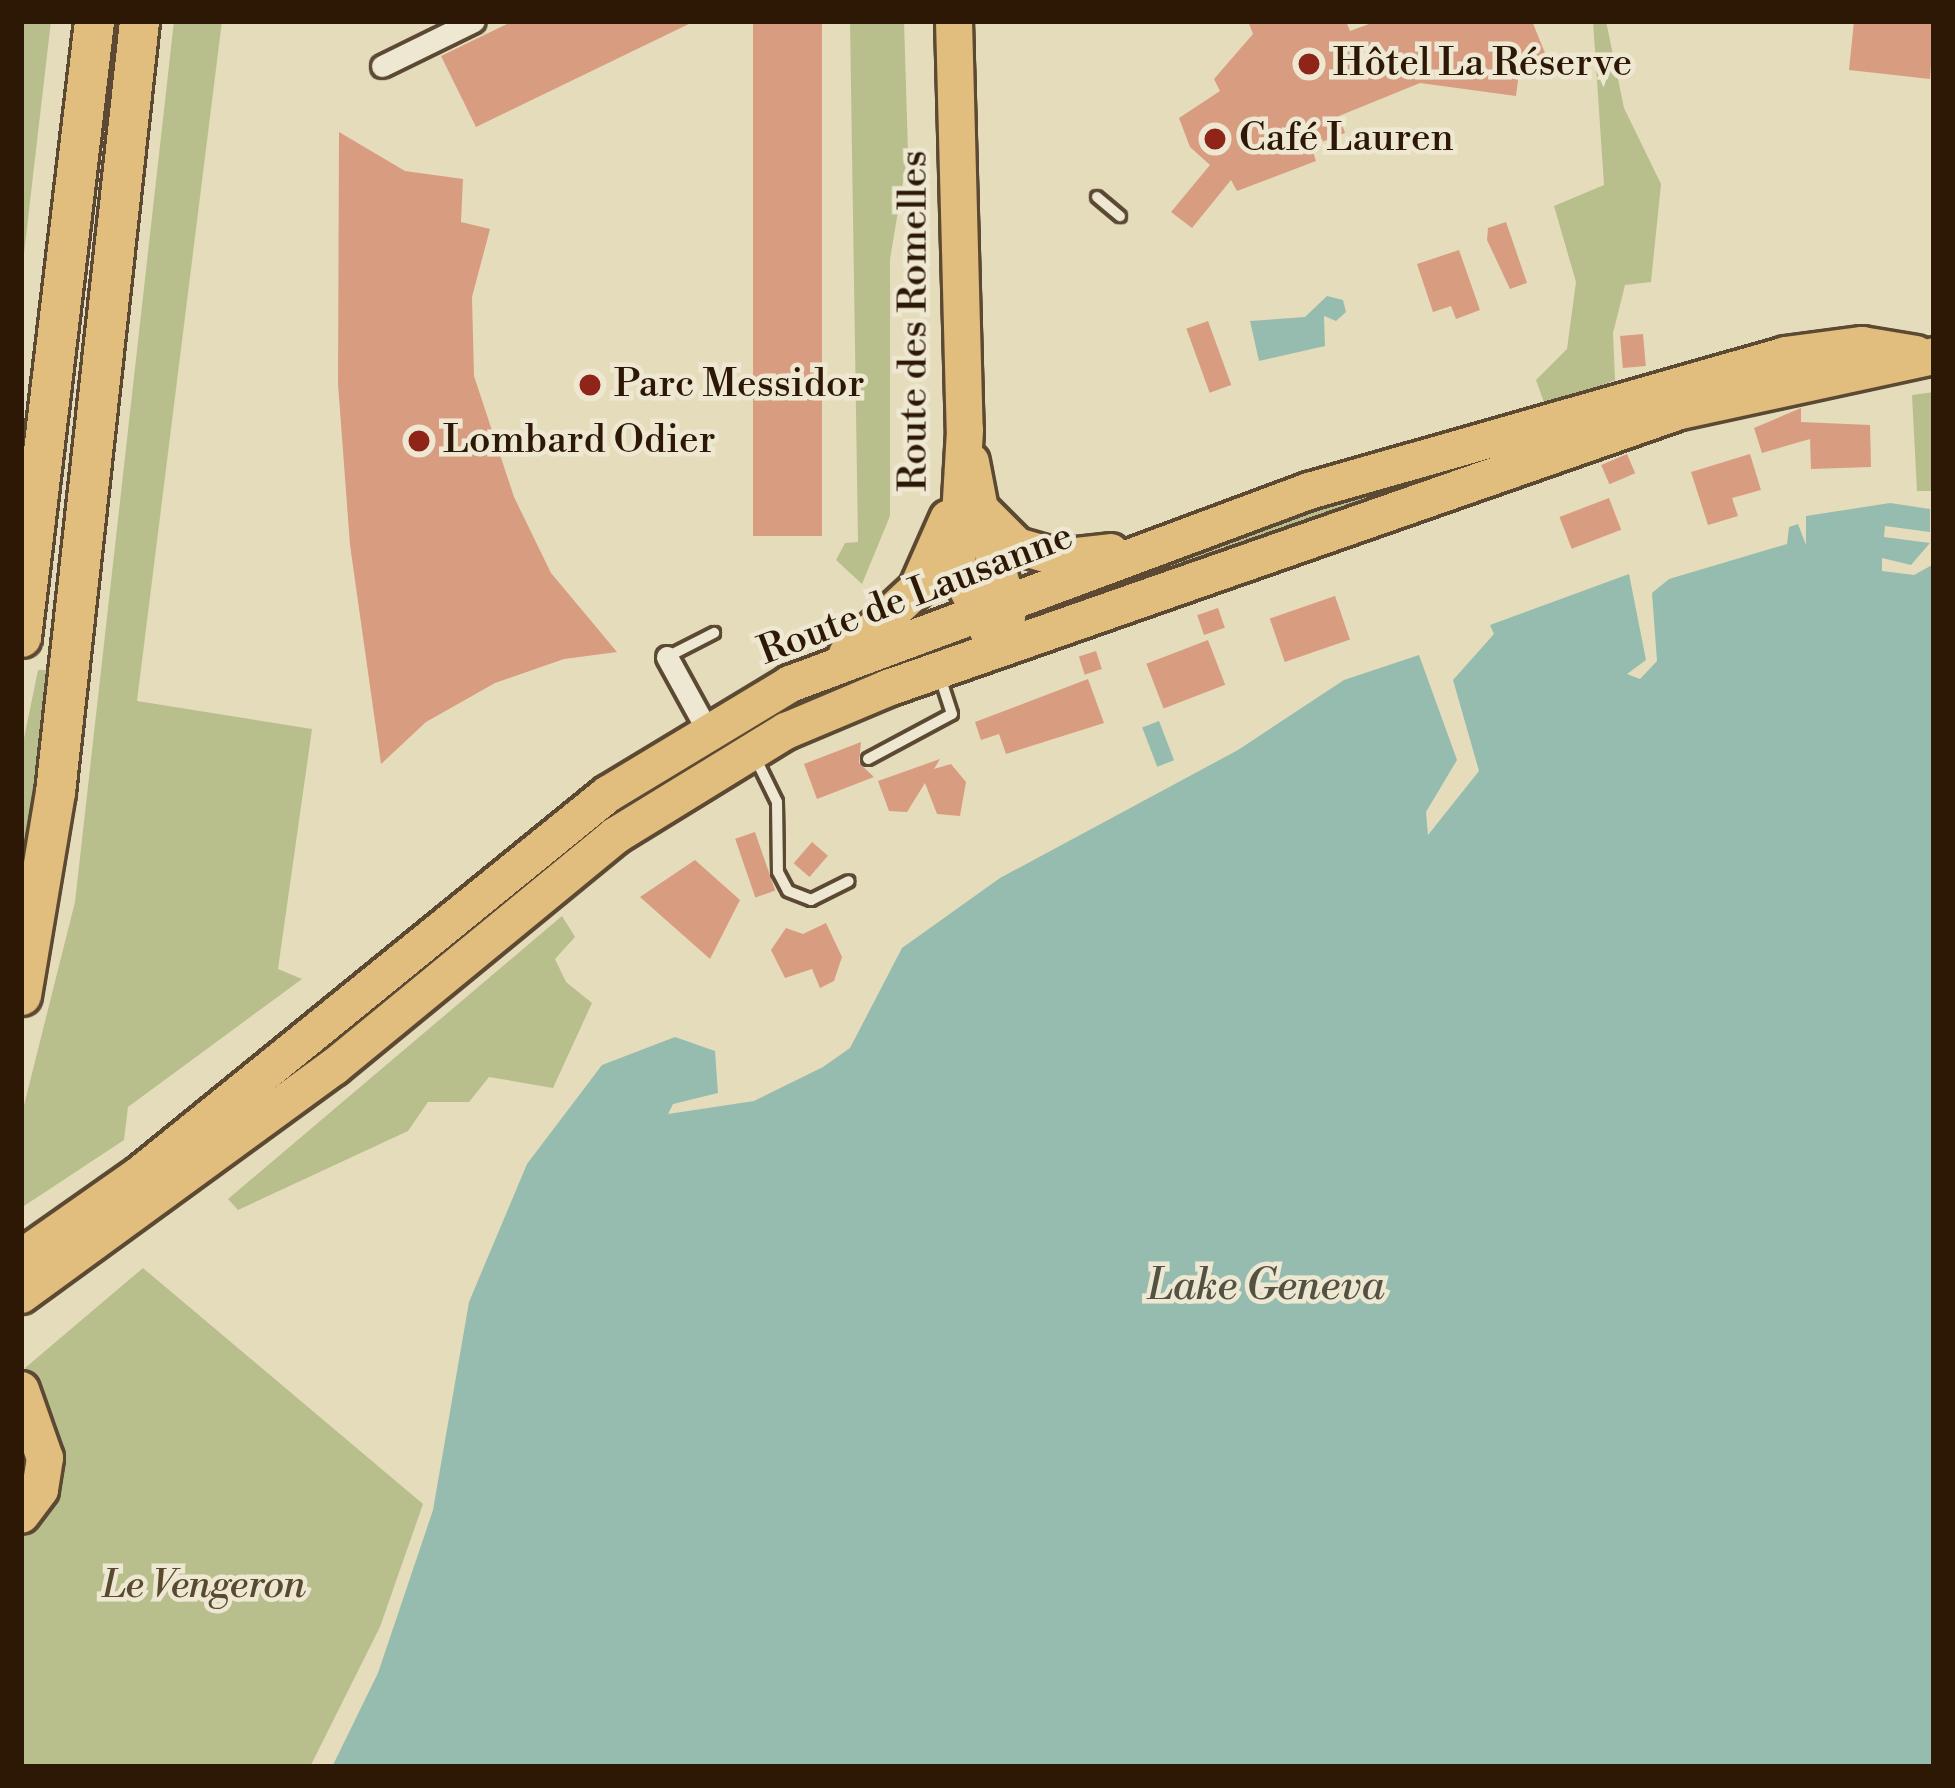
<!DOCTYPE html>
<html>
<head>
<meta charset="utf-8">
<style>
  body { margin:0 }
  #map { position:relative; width:1955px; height:1788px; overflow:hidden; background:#e5dcbb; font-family:"Libre Bodoni",serif }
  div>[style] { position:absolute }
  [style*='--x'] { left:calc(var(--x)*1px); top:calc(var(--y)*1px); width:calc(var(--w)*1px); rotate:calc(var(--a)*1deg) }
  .green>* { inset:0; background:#b8bf8d }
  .water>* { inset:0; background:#96bcb0; transform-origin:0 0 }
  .building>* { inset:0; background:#d89c81; transform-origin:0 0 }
  .roads { filter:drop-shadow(3px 0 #5b4933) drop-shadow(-3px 0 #5b4933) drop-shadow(0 3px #5b4933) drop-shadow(0 -3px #5b4933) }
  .lane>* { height:10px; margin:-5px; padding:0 5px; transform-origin:5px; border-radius:5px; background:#eee8d3 }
  .street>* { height:21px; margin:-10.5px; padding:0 10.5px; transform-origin:10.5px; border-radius:10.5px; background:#eee8d3 }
  .primary>* { height:36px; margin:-18px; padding:0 18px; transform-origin:18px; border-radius:18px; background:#e2be7e }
  .highway>* { height:39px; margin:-19.5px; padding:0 19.5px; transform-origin:19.5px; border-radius:19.5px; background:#e2be7e }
  .dots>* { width:33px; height:33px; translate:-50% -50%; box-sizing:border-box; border:6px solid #eee8d3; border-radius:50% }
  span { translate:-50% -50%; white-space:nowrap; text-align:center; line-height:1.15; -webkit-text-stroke:9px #eee8d3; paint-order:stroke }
  .poi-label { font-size:39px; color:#2d1806 }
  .left { translate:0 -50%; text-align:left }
  .street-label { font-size:39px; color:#2d1806 }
  .park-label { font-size:39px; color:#574a2e; font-style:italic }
  .water-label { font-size:42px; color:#525142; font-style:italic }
  .frame { position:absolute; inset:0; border:24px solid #2d1806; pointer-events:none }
</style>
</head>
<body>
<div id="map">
  <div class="green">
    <i style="clip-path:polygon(21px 21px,51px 21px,21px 279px)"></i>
    <i style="clip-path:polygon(174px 21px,222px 21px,137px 701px,312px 729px,278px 969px,302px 979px,128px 1107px,124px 1140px,21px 1208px,21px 1117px,75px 902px)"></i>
    <i style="clip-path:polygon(850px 21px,904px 21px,908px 152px,890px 259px,890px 516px,862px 584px,836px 560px,845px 543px,858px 542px)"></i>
    <i style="clip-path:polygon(1593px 21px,1606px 21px,1624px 108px,1661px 184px,1651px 282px,1625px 285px,1613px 333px,1615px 380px,1546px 408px,1536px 380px,1567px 349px,1576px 282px,1554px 206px,1604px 185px)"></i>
    <i style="clip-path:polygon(1744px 372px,1042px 618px,1039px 608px,1324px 505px)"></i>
    <i style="clip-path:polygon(1934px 392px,1934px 491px,1917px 491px,1912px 395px)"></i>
    <i style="clip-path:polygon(38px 670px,52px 670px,21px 902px,21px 753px)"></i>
    <i style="clip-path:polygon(562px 916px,575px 937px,555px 959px,566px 982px,592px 1003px,553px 1088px,489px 1077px,469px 1102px,428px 1102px,408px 1131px,238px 1210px,228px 1199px)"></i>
    <i style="clip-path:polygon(143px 1268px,423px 1504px,380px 1627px,310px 1767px,21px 1767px,21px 1532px,61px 1455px,56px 1423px,25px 1368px)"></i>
  </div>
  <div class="water">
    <i style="clip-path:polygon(1327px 296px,1343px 300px,1346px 312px,1336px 321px,1324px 316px,1325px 346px,1259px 361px,1250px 321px,1305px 317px)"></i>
    <i style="clip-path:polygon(1890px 503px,1930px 509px,1930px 532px,1885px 526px,1884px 537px,1930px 543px,1911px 565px,1882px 558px,1882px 571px,1914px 575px,1934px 564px,1934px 1767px,332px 1767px,378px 1673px,433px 1510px,469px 1302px,527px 1164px,602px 1065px,675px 1037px,715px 1051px,718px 1093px,673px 1104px,668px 1114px,754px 1101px,823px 1067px,850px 1048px,902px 948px,1000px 878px,1238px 750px,1344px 680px,1419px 655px,1457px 760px,1426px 812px,1428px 835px,1479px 771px,1453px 680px,1494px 634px,1490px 625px,1629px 574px,1646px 660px,1627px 674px,1640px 679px,1657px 661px,1652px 593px,1669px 579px,1787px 544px,1789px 527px,1798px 524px,1806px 545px,1806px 516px)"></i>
    <i style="left:1159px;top:721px;width:42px;height:18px;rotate:69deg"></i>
  </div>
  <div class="building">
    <i style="clip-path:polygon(513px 21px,695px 21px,476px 127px,441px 56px)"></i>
    <i style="left:753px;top:21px;width:69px;height:515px"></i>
    <i style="clip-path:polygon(1248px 21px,1346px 21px,1350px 31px,1377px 21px,1532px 21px,1549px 63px,1519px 73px,1516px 96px,1420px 83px,1339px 116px,1345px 133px,1311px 146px,1316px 161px,1237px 191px,1231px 180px,1192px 228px,1171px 212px,1210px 165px,1190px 147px,1179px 118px,1220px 91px,1214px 79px,1253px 34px)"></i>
    <i style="clip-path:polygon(1854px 21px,1934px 21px,1930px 79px,1849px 70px)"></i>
    <i style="clip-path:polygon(339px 132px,405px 171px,463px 179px,461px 222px,490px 229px,472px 297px,474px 376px,514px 497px,551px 573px,617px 652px,564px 659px,495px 683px,426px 722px,381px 764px,350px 545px,338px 384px)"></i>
    <i style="clip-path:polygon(1506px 222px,1527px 283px,1510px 289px,1487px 240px,1488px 228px)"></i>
    <i style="clip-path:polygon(1459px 250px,1480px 310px,1456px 319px,1451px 306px,1433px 312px,1417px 264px)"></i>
    <i style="left:1208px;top:321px;width:68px;height:23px;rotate:70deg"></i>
    <i style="left:1643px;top:334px;width:32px;height:23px;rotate:85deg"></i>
    <i style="clip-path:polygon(1801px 408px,1801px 422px,1870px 425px,1871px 467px,1811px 469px,1810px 439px,1762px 453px,1754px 428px)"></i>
    <i style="left:1627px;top:454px;width:21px;height:28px;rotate:67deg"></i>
    <i style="clip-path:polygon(1750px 454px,1761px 490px,1732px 498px,1738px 516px,1708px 525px,1691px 472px)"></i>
    <i style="left:1609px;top:498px;width:34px;height:53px;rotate:69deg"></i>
    <i style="left:1335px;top:596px;width:46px;height:69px;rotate:71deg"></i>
    <i style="left:1218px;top:608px;width:21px;height:22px;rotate:71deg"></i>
    <i style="left:1208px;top:640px;width:48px;height:66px;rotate:69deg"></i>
    <i style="left:1096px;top:651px;width:19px;height:18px;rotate:72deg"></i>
    <i style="clip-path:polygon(1088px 679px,1104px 723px,1006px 754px,999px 734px,981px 740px,975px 722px)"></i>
    <i style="clip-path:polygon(861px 742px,859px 763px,874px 777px,817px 799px,804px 764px)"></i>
    <i style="clip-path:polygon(940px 759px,934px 769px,951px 764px,966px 782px,960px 816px,937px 814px,925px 783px,907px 812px,889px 811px,878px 781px)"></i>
    <i style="left:755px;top:832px;width:62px;height:21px;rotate:71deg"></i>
    <i style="left:812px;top:842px;width:21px;height:28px;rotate:41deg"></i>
    <i style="clip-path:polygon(695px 860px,740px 900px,710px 959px,640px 897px)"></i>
    <i style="clip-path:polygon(826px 923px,842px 957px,834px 981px,820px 988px,812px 969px,785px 978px,771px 950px,786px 928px,803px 934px)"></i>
  </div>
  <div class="roads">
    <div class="lane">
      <i style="--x:1097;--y:197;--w:30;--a:40"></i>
      <i style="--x:667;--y:657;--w:53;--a:-27.1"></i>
      <i style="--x:754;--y:755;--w:52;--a:63.9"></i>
      <i style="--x:777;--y:802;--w:70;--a:89.2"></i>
      <i style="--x:778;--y:872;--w:21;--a:62"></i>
      <i style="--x:788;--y:891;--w:25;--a:21"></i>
      <i style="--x:811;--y:900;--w:42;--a:-26.6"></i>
      <i style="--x:868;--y:759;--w:95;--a:-28.2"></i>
      <i style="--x:952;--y:714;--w:42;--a:-108"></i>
    </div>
    <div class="street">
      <i style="--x:382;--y:66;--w:102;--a:-26.1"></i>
      <i style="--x:667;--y:657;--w:81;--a:61.2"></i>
    </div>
    <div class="primary">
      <i style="--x:954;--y:21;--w:409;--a:88.5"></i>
      <i style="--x:965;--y:430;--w:138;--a:93.3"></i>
      <i style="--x:957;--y:568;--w:72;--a:63.8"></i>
      <i style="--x:971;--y:462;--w:48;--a:79.2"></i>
      <i style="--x:980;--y:509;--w:52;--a:45"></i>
      <i style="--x:1017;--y:546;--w:44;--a:15.9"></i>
      <i style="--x:1059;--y:558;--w:52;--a:-6.6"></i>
      <i style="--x:983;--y:518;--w:91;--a:74.1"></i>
      <i style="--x:1008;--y:606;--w:21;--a:95"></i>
      <i style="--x:847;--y:654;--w:96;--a:-42.9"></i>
      <i style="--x:917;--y:589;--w:77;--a:-66.1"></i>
      <i style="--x:21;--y:1258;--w:144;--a:-35.1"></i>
      <i style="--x:139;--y:1175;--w:604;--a:-39.09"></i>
      <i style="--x:608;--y:794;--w:213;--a:-31.1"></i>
      <i style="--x:790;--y:684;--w:554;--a:-20.4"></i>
      <i style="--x:1309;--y:491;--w:495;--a:-15.9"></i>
      <i style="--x:1785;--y:355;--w:78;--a:-7.4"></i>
      <i style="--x:1862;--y:345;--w:55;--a:9.5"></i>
      <i style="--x:21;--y:1295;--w:387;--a:-36.1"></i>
      <i style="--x:334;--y:1067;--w:364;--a:-39.4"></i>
      <i style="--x:615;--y:836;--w:201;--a:-31.6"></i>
      <i style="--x:786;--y:731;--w:111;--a:-22.9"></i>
      <i style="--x:888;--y:688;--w:839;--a:-19.28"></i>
      <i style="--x:1680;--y:411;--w:260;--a:-12.2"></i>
      <i style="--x:21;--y:1390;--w:72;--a:70.6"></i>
      <i style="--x:45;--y:1458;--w:32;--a:99"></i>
      <i style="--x:40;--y:1490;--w:31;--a:127"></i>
    </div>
    <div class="highway">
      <i style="--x:21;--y:637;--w:620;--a:-83.24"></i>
      <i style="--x:21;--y:995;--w:206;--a:-80.5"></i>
      <i style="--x:55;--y:792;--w:776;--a:-83.78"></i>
    </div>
  </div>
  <div class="dots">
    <i style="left:1309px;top:64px;background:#8f2418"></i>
    <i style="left:1215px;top:139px;background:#8f2418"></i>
    <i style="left:590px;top:385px;background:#8f2418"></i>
    <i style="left:419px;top:441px;background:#8f2418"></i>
  </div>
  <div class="poi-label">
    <span class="left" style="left:1333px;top:64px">Hôtel La Réserve</span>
    <span class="left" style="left:1239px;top:139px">Café Lauren</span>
    <span class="left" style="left:614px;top:385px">Parc Messidor</span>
    <span class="left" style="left:443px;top:441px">Lombard Odier</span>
  </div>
  <div class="street-label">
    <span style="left:915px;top:321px;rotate:-90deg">Route des Romelles</span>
    <span style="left:916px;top:595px;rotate:-21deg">Route de Lausanne</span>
  </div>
  <div class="park-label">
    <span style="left:204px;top:1586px">Le Vengeron</span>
  </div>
  <div class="water-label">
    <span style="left:1266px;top:1287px">Lake Geneva</span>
  </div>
  <div class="frame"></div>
</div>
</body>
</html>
